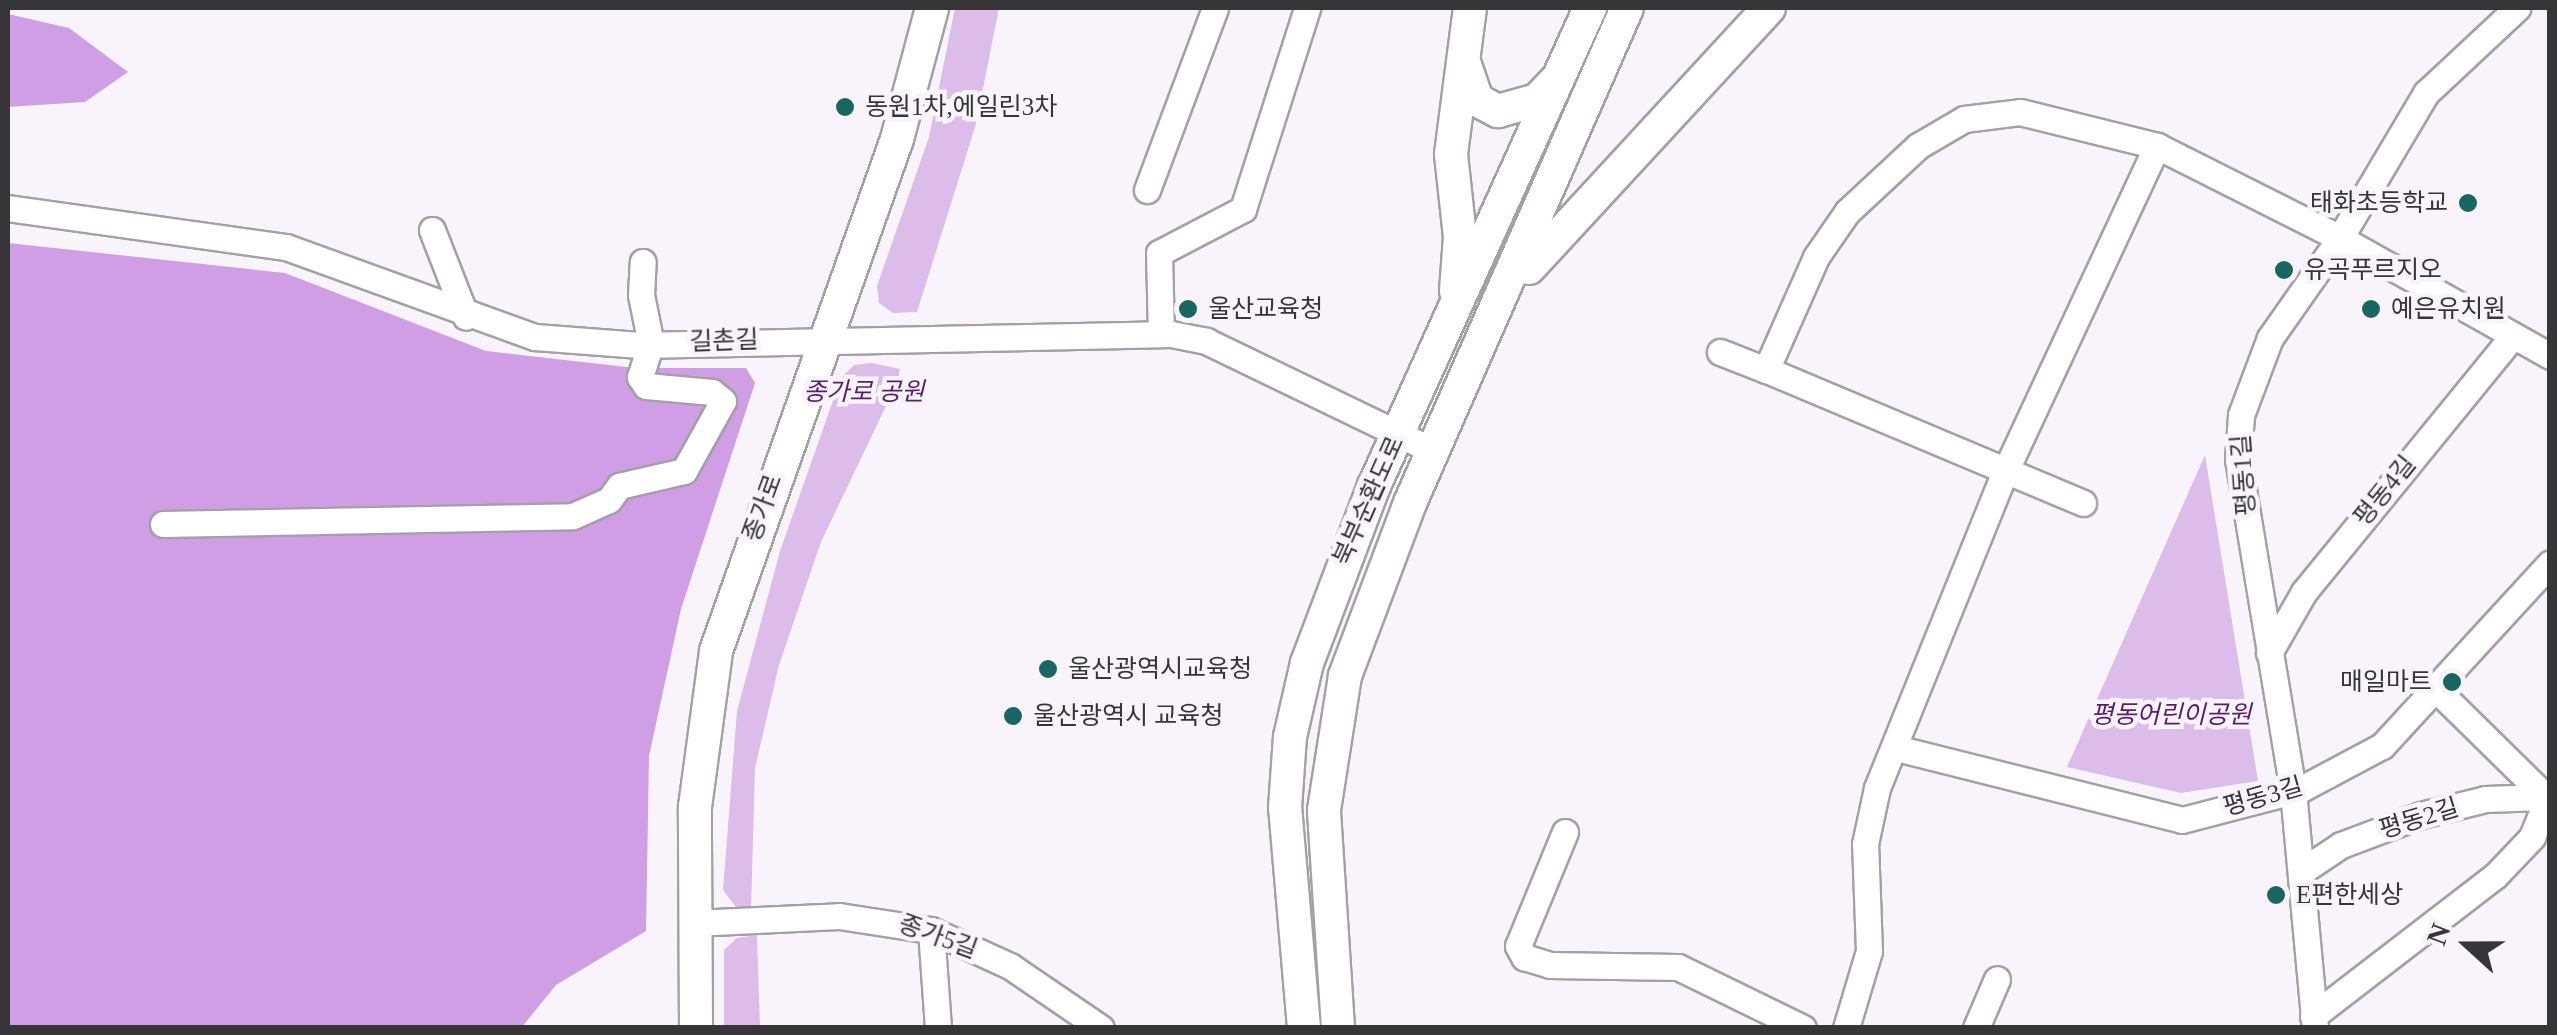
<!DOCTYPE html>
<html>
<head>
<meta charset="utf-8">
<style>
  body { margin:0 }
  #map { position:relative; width:2557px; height:1035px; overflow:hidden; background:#f9f4fc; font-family:"Times New Roman","Noto Sans KR",serif }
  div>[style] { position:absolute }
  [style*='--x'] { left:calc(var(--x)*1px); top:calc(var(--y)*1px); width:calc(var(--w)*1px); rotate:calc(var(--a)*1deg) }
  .green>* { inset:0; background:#dcbdea }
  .forest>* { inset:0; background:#cf9ee4 }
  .roads { filter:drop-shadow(2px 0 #a59fa7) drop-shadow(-2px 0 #a59fa7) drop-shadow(0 2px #a59fa7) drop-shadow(0 -2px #a59fa7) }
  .minor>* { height:25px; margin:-12.5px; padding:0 12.5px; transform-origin:12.5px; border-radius:12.5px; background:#fff }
  .major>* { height:32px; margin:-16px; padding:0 16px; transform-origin:16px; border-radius:16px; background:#fff }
  .dots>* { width:28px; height:28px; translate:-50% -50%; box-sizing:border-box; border:5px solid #f9f4fc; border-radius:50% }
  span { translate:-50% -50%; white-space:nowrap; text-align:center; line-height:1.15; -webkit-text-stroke:9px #f9f4fc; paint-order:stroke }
  .poi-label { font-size:25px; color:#373538 }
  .left { translate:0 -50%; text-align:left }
  .right { translate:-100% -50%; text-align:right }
  .street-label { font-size:25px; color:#373538 }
  .park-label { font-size:25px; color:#591d6f; font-style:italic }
  .frame { position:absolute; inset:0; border:10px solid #373538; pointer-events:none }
  .north { position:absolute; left:2417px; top:895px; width:100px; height:100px; -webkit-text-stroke:8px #f9f4fc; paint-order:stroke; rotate:291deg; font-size:28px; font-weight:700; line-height:40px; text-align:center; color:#373538 }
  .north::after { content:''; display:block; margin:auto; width:35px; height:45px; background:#373538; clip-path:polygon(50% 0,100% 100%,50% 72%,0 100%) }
</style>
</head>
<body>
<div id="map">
  <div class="green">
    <i style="clip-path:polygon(955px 8px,999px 8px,976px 124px,917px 312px,893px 313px,879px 303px,877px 286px,929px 137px)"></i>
    <i style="clip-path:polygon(872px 363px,900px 369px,898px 381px,821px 542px,779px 665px,755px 768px,751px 910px,738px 910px,723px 890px,737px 711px,780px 551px,841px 378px,854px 365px)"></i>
    <i style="clip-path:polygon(2205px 455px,2258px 781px,2181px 793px,2067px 767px)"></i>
    <i style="clip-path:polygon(757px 935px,760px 1027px,724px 1027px,724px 950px,737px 938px)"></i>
  </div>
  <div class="forest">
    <i style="clip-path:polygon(8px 14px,69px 28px,128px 72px,85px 102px,8px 107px)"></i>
    <i style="clip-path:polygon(8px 243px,285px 273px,486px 351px,635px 368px,746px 368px,755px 383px,681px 609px,649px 756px,646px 931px,556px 985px,522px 1027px,8px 1028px)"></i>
  </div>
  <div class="roads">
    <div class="minor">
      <i style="--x:1147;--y:190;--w:194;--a:-69.5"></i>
      <i style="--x:8;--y:208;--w:281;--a:8"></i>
      <i style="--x:286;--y:247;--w:265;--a:19.9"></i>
      <i style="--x:535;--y:337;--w:105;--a:4.4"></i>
      <i style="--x:640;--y:345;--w:531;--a:-1.19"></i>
      <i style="--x:1171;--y:334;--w:36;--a:11"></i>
      <i style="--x:1206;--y:341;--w:253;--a:25.8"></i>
      <i style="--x:432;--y:230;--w:93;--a:68.7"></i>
      <i style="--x:1161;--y:334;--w:81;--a:-91.4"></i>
      <i style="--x:1159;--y:253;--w:95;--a:-27.6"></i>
      <i style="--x:1243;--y:209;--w:211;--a:-72.3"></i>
      <i style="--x:1720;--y:352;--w:49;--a:21.4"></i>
      <i style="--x:2083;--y:503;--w:344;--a:-157.2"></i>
      <i style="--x:1766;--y:370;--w:124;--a:-66.1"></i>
      <i style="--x:1816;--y:257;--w:55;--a:-55.4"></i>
      <i style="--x:1847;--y:212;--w:97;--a:-42.9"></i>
      <i style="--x:1918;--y:146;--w:53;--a:-30.4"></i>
      <i style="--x:1964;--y:119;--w:56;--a:-7.1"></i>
      <i style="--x:2020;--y:112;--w:141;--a:13.9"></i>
      <i style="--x:163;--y:524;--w:410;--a:-1.1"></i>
      <i style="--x:573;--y:516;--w:39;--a:-24"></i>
      <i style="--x:609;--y:500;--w:17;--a:-54"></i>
      <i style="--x:619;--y:486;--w:67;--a:-13"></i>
      <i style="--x:684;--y:471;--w:80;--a:-60.9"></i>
      <i style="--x:723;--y:401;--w:14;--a:-141"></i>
      <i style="--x:712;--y:392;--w:66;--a:-174.8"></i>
      <i style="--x:646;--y:386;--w:11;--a:-124"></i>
      <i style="--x:640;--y:377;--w:35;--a:-72"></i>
      <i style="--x:651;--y:344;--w:50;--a:-101.5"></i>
      <i style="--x:641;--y:295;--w:33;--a:-87"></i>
      <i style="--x:2269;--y:653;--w:70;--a:-60.2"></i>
      <i style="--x:2304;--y:592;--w:329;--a:-50.8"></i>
      <i style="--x:2439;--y:692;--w:156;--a:44.5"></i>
      <i style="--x:1896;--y:748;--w:295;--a:14.1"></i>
      <i style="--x:2182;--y:820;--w:123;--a:-14.6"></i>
      <i style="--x:2301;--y:789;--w:92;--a:-28"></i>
      <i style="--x:2382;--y:746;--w:248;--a:-47.4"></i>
      <i style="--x:1565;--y:832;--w:123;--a:112.4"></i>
      <i style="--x:1518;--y:946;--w:13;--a:61"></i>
      <i style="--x:1524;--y:957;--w:27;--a:17"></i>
      <i style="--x:1550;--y:965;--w:128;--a:0.9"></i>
      <i style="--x:1678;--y:967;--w:139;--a:26"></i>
      <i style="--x:2302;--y:871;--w:47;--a:-33.7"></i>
      <i style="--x:2341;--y:845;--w:85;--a:-20.6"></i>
      <i style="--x:2421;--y:815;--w:66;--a:-14"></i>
      <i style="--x:2485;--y:799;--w:60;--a:-1.9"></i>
      <i style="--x:693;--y:923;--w:146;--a:-2.7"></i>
      <i style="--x:839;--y:916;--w:93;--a:8.7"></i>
      <i style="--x:931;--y:930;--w:87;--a:24.5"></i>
      <i style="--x:1010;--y:966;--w:110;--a:34.3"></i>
      <i style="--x:931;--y:930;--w:98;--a:85.9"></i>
      <i style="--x:2313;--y:1016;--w:230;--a:-37.6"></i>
      <i style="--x:2495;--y:876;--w:54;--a:-46.5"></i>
      <i style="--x:2532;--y:837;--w:48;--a:-68.2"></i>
      <i style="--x:1846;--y:1028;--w:80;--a:-73.4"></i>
      <i style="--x:1869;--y:951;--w:107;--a:-92.1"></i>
      <i style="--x:1865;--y:844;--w:57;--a:-77.9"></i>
      <i style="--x:1877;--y:788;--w:339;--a:-68"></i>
      <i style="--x:2004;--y:474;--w:362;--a:-65"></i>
      <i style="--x:2157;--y:146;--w:205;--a:26.7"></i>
      <i style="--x:2340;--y:238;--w:241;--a:29.3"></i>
      <i style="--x:1976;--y:1028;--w:53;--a:-66.8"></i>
      <i style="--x:2315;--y:1028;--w:238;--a:-95.3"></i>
      <i style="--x:2293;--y:791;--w:336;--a:-99.4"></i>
      <i style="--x:2238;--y:460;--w:45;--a:-86.2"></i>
      <i style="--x:2241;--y:415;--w:82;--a:-69.4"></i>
      <i style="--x:2270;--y:338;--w:122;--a:-55"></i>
      <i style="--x:2340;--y:238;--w:169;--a:-59.3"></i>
      <i style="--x:2426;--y:93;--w:125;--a:-43"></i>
    </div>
    <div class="major">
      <i style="--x:1464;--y:62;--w:40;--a:71.1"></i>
      <i style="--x:1477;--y:100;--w:24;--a:28"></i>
      <i style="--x:1498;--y:111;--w:41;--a:-15.8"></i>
      <i style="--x:1537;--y:100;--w:29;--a:-46"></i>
      <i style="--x:1529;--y:268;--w:354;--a:-47.3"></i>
      <i style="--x:1456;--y:291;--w:54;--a:-85.8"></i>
      <i style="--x:1460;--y:237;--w:83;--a:-96.2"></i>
      <i style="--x:1451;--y:154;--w:147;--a:-82.6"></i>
      <i style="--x:696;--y:1028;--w:221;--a:-90.3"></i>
      <i style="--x:695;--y:807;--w:157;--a:-82.3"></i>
      <i style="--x:716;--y:651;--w:543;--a:-70.53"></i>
      <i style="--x:897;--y:139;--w:136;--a:-75"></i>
      <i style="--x:1304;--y:1028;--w:221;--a:-94.9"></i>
      <i style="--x:1285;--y:808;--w:71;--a:-86"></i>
      <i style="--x:1290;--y:737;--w:76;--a:-77.1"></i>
      <i style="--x:1307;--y:663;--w:189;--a:-69.3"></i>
      <i style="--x:1374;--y:486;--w:525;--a:-65.68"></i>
      <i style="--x:1338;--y:1028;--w:218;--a:-93.7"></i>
      <i style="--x:1324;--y:810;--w:136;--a:-81.1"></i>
      <i style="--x:1345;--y:676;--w:185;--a:-69.4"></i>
      <i style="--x:1410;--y:503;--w:540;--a:-66.33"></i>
    </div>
  </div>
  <div class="dots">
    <i style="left:845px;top:107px;background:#196663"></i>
    <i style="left:2468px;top:203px;background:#196663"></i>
    <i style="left:2284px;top:270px;background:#196663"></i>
    <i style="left:1188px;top:309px;background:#196663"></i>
    <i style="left:2371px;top:309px;background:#196663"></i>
    <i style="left:1048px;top:669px;background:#196663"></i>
    <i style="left:2452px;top:682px;background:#196663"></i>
    <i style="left:1013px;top:716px;background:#196663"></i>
    <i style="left:2276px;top:895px;background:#196663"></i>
  </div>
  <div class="poi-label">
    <span class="left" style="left:865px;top:107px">동원1차,에일린3차</span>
    <span class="right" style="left:2448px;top:203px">태화초등학교</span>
    <span class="left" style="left:2304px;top:270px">유곡푸르지오</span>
    <span class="left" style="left:1208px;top:309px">울산교육청</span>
    <span class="left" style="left:2391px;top:309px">예은유치원</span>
    <span class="left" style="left:1068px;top:669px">울산광역시교육청</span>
    <span class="right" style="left:2432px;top:682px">매일마트</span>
    <span class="left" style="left:1033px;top:716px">울산광역시 교육청</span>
    <span class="left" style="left:2296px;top:895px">E편한세상</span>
  </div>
  <div class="street-label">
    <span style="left:724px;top:341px;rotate:-2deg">길촌길</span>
    <span style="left:2244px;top:475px;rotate:-94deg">평동1길</span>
    <span style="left:2385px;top:491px;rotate:-51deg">평동4길</span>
    <span style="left:1369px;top:501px;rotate:-66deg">북부순환도로</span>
    <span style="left:763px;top:508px;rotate:-70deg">종가로</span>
    <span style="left:2263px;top:797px;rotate:-16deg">평동3길</span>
    <span style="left:2419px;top:819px;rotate:-17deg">평동2길</span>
    <span style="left:938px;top:937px;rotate:20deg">종가5길</span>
  </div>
  <div class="park-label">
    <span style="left:864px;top:392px">종가로 공원</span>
    <span style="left:2171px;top:715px">평동어린이공원</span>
  </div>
  <div class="frame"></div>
  <div class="north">N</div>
</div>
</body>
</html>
